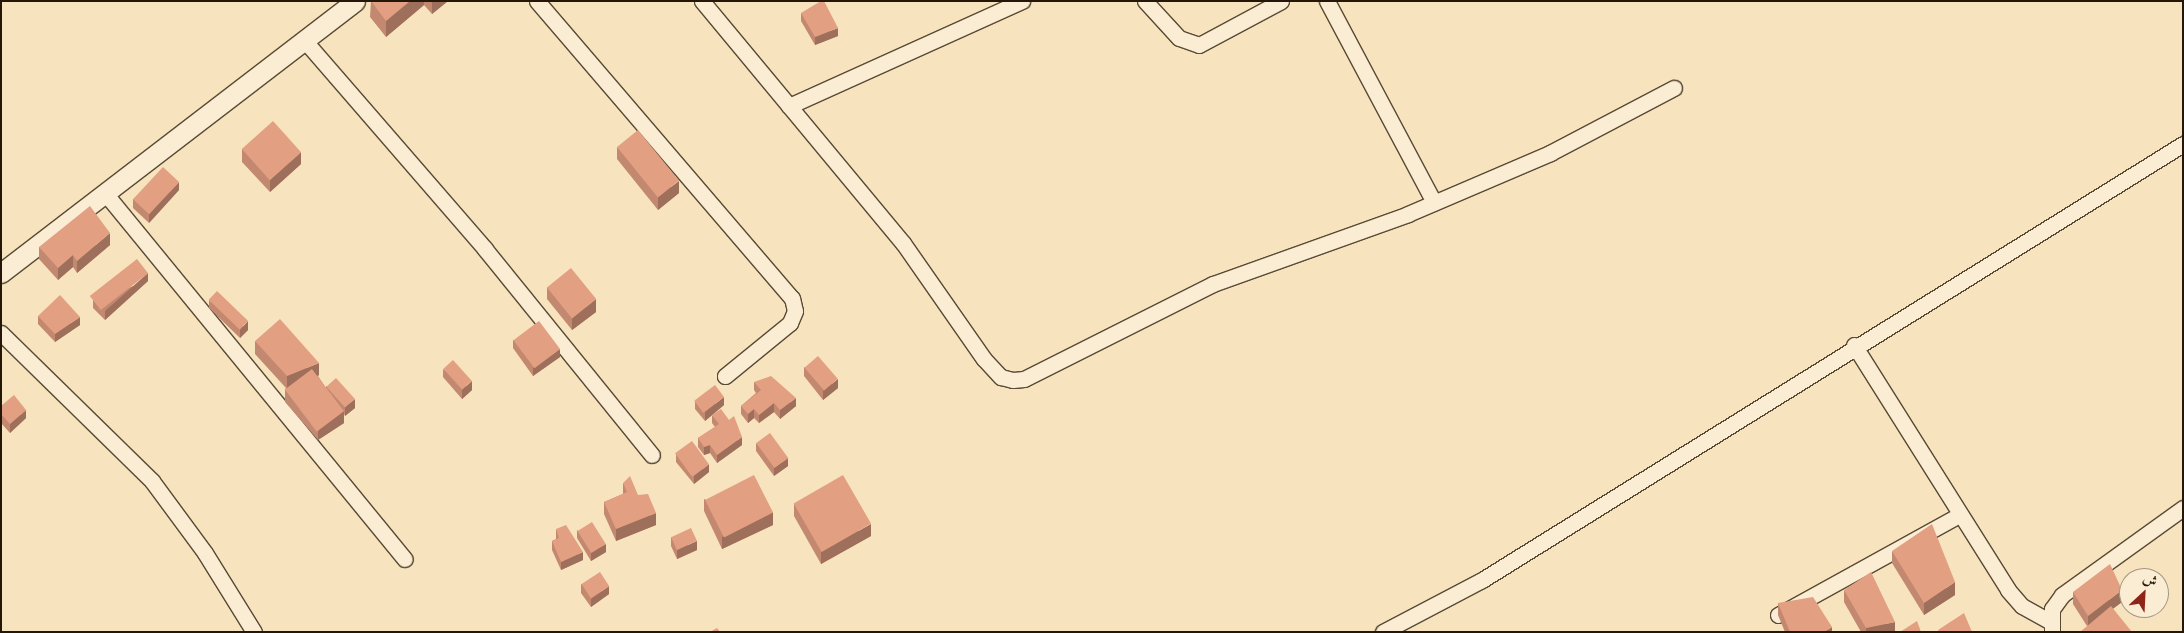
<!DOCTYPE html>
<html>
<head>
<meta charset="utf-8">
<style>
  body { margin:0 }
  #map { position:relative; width:2184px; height:633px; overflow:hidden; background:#f7e3bd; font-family:"IM FELL French Canon",Amiri,serif }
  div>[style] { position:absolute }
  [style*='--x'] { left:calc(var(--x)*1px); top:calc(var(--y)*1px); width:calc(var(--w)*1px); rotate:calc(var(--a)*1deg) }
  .roads { filter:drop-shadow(1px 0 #594a34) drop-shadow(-1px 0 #594a34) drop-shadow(0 1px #594a34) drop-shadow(0 -1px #594a34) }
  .minor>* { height:15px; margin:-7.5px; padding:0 7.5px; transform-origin:7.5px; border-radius:7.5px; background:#faedd4 }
  .tertiary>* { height:19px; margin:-9.5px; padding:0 9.5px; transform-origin:9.5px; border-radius:9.5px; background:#faedd4 }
  .wall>* { inset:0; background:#c28970 }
  .shaded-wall>* { inset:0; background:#9e6f5b }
  .building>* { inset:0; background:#e29f82; transform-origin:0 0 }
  span { translate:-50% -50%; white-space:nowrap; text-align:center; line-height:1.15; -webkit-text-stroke:4px #faedd4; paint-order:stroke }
  .frame { position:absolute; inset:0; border:2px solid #241707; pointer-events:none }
  .north { position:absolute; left:2119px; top:568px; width:50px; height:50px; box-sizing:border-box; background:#faedd4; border:1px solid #a49782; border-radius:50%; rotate:25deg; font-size:14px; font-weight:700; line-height:20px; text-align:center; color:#241707 }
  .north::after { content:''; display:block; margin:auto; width:18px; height:22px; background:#8f2418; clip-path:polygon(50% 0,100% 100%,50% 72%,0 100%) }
</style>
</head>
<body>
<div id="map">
  <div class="roads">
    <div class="minor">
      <i style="--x:537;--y:1;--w:391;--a:49.4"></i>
      <i style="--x:792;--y:298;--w:13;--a:77"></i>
      <i style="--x:795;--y:311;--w:13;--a:113"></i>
      <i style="--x:790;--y:323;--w:84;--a:140.8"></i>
      <i style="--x:702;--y:1;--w:315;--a:50.3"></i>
      <i style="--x:903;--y:243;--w:141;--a:55.1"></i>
      <i style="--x:984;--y:359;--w:25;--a:47"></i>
      <i style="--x:1001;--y:377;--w:12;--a:14"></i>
      <i style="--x:1013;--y:380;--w:11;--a:-5"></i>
      <i style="--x:1024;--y:379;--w:212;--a:-26.7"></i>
      <i style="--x:1213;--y:284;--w:207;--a:-19.7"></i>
      <i style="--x:1408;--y:214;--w:155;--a:-23.2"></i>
      <i style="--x:1550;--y:153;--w:140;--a:-27.7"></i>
      <i style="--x:1145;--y:1;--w:50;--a:47.4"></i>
      <i style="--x:1179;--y:38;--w:21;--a:19"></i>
      <i style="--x:1199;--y:45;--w:93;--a:-28.2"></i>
      <i style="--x:1327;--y:1;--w:228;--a:62"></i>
      <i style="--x:305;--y:41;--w:275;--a:49.1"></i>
      <i style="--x:485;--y:249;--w:265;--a:51"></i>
      <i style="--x:789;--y:106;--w:256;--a:-24.3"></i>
      <i style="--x:105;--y:193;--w:473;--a:50.7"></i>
      <i style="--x:1;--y:333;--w:211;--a:44.4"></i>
      <i style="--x:152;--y:481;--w:89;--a:53.6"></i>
      <i style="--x:205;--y:553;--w:93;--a:58.2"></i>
      <i style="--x:1854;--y:345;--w:289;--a:57.8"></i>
      <i style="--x:2008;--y:590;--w:21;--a:49"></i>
      <i style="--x:2022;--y:606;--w:33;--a:29"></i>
      <i style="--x:1778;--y:615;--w:207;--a:-28.9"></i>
      <i style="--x:2052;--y:631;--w:22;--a:-90"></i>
      <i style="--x:2052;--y:609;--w:17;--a:-54"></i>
      <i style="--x:2062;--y:595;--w:149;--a:-35.7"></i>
      <i style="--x:1383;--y:632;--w:112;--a:-27.7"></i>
      <i style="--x:1482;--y:580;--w:826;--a:-31.88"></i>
    </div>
    <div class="tertiary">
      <i style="--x:1;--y:273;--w:446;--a:-37.5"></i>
    </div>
  </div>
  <div class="wall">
    <i style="clip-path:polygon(448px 1px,432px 14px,424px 5px,386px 37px,370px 17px,371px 1px)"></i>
    <i style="clip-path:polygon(801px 13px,838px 36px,815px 45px,801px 21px)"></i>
    <i style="clip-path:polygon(617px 147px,679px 193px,658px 210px,617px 159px)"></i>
    <i style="clip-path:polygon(242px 149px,301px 164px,270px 192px,242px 162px)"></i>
    <i style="clip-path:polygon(179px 190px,149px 223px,133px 208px,133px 199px)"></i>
    <i style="clip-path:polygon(110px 245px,77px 273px,73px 267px,58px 280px,39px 259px,39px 247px)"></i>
    <i style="clip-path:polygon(148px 281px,105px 320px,93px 308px,93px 300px)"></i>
    <i style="clip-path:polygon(547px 287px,596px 312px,572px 330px,547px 299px)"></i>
    <i style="clip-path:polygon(209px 300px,248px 330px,240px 338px,209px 308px)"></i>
    <i style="clip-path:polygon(38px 316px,80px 325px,55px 342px,38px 324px)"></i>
    <i style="clip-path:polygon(513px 340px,560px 357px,533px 376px,513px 348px)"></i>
    <i style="clip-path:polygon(255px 341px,319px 375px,318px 376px,326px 388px,326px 386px,355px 408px,345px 416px,344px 414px,344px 423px,318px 440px,285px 402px,285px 389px,286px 388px,255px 354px)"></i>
    <i style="clip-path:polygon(804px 367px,838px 388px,823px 400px,804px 376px)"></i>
    <i style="clip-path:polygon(443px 369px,472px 390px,462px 399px,443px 377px)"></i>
    <i style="clip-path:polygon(754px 382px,796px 406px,780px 419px,774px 412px,759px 423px,754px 418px,748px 423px,741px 414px,741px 406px,756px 393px,754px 390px)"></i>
    <i style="clip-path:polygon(695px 401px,724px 405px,705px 421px,695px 409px)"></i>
    <i style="clip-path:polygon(1px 406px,26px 418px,10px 433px,1px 423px)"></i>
    <i style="clip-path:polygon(712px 415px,742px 445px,717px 463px,710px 453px,704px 455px,698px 447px,698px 438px,715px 427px,712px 423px)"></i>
    <i style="clip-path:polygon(756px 443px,788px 466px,774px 476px,756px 451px)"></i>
    <i style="clip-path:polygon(676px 454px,709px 472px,694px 484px,676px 462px)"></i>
    <i style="clip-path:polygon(623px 483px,638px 495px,656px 525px,616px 541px,604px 514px,604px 502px,623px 494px)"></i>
    <i style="clip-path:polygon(704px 499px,773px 525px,722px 549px,704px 511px)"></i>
    <i style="clip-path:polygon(794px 504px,871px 536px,821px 564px,794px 516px)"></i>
    <i style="clip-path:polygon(556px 529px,583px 560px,561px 570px,552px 550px,552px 541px,556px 539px)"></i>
    <i style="clip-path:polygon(577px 530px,606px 552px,591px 561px,577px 538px)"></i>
    <i style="clip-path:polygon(671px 537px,697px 550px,677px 559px,671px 546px)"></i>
    <i style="clip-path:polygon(1892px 551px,1955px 595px,1924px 615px,1892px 563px)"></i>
    <i style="clip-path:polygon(581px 584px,609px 594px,591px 607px,581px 593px)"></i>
    <i style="clip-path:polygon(1844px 590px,1895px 632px,1861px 632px,1844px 602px)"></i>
    <i style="clip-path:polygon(2073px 592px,2122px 602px,2087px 626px,2073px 604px)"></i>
    <i style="clip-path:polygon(1778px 603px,1832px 632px,1785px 632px,1778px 615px)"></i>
  </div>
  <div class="shaded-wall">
    <i style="clip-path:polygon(410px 1px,424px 1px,424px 5px,386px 37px,386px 21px)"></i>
    <i style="clip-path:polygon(432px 1px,448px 1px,432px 14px)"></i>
    <i style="clip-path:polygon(838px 28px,838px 36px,815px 45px,815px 37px)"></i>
    <i style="clip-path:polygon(301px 152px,301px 164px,270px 192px,270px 180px)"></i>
    <i style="clip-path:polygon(679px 181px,679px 193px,658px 210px,658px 197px)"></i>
    <i style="clip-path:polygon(179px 182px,179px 190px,149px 223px,149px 214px)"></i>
    <i style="clip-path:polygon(110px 233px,110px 245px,77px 273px,77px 261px)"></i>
    <i style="clip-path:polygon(73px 255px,73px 267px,58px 280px,58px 268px)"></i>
    <i style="clip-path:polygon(148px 273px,148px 281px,105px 320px,105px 311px)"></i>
    <i style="clip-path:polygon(596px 299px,596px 312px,572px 330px,572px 318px)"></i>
    <i style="clip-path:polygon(80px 317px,80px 325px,55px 342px,55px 334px)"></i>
    <i style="clip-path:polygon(248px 321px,248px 330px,240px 338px,240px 330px)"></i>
    <i style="clip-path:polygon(560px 349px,560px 357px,533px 376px,533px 368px)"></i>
    <i style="clip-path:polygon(319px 363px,319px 375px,287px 389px,287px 376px)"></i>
    <i style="clip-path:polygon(838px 379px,838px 388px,823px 400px,823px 391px)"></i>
    <i style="clip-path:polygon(472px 381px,472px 390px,462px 399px,462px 390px)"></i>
    <i style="clip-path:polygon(724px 397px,724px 405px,705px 421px,705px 412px)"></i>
    <i style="clip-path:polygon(796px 398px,796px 406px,780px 419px,780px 410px)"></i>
    <i style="clip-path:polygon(355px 399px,355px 408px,345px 416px,345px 407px)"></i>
    <i style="clip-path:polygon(774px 403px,774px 412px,759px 423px,759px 415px)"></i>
    <i style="clip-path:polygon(754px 409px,754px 418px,748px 423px,748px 414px)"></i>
    <i style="clip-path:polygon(26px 410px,26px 418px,10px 433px,10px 424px)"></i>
    <i style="clip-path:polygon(344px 411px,344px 423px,318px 440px,318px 428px)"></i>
    <i style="clip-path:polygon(742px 437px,742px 445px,717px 463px,717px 455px)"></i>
    <i style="clip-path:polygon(710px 445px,710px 453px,704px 455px,704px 447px)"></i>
    <i style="clip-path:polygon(788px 458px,788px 466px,774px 476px,774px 468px)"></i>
    <i style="clip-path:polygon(709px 464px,709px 472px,694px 484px,694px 476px)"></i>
    <i style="clip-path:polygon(773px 512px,773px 525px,722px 549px,722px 537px)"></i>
    <i style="clip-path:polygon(656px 513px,656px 525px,616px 541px,616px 529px)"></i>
    <i style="clip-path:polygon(871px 524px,871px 536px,821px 564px,821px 552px)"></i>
    <i style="clip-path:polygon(697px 541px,697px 550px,677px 559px,677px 550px)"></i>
    <i style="clip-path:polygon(606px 544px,606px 552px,591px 561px,591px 552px)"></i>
    <i style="clip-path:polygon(583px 552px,583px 560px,561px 570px,561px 562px)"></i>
    <i style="clip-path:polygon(1955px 582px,1955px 595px,1924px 615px,1924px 603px)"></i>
    <i style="clip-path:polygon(609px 586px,609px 594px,591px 607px,591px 599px)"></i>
    <i style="clip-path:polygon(2122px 590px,2122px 602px,2088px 628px,2088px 616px)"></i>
    <i style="clip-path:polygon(1895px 622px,1895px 632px,1866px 632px,1866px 628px)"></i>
    <i style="clip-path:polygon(1832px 627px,1832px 632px,1824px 632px)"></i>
  </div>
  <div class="building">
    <i style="clip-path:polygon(371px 1px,410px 1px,386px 21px)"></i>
    <i style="clip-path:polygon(821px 1px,824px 1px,838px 28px,815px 37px,801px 13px)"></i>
    <i style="left:273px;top:121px;width:42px;height:42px;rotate:48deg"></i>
    <i style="left:638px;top:130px;width:65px;height:27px;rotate:51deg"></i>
    <i style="left:163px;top:167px;width:22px;height:44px;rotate:43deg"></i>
    <i style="clip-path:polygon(90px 206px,110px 233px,77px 261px,73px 255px,58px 268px,39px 247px)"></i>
    <i style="left:137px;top:259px;width:18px;height:60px;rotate:52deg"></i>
    <i style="left:571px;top:268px;width:40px;height:31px;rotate:51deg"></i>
    <i style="left:217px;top:291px;width:43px;height:12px;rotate:44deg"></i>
    <i style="clip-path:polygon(60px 295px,80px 317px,55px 334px,38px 316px)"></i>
    <i style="clip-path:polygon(280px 319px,319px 363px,287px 376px,255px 341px)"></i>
    <i style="left:539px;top:321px;width:35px;height:32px;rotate:53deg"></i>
    <i style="left:818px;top:356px;width:30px;height:18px;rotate:49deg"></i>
    <i style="left:453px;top:360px;width:28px;height:13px;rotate:48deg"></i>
    <i style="left:312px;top:369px;width:53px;height:34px;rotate:53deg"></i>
    <i style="clip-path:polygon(771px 376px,796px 398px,780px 410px,774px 403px,759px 415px,754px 409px,748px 414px,741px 406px,761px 390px,754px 382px)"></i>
    <i style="left:336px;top:378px;width:28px;height:13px;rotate:48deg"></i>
    <i style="left:715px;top:385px;width:15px;height:26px;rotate:53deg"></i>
    <i style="clip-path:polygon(14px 395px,26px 410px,10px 424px,1px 414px,1px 406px)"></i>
    <i style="clip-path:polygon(721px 409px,729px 420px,734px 416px,742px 437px,717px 455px,710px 445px,704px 447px,698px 438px,719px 424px,712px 415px)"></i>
    <i style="left:770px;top:433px;width:31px;height:17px;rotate:54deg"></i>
    <i style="left:692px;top:441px;width:29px;height:21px;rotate:54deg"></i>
    <i style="left:754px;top:475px;width:42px;height:55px;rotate:63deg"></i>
    <i style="left:843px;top:475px;width:56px;height:57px;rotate:60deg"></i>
    <i style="clip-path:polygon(630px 476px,638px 495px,648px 494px,656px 513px,616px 529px,604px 502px,627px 492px,623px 483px)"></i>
    <i style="left:592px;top:522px;width:26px;height:17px;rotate:58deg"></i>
    <i style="clip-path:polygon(1932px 524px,1955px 582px,1924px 603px,1892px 551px)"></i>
    <i style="clip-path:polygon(566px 525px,583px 552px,561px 562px,552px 541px,559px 538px,556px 529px)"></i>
    <i style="left:691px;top:528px;width:14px;height:22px;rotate:65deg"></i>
    <i style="clip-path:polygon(2110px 564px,2122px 590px,2088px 616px,2073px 592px)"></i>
    <i style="left:600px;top:572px;width:17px;height:22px;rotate:57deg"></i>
    <i style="clip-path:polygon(1871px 572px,1895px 622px,1866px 628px,1844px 590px)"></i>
    <i style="clip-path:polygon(1813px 597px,1832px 627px,1824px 632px,1790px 632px,1778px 603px)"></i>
    <i style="clip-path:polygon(2111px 606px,2132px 632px,2080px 632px)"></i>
    <i style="clip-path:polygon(1964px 613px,1972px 632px,1939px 632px,1938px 630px)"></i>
    <i style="clip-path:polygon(1917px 621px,1921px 632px,1900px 632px)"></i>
    <i style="clip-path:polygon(717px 628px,720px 632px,710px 632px)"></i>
  </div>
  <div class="frame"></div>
  <div class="north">ش</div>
</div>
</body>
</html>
